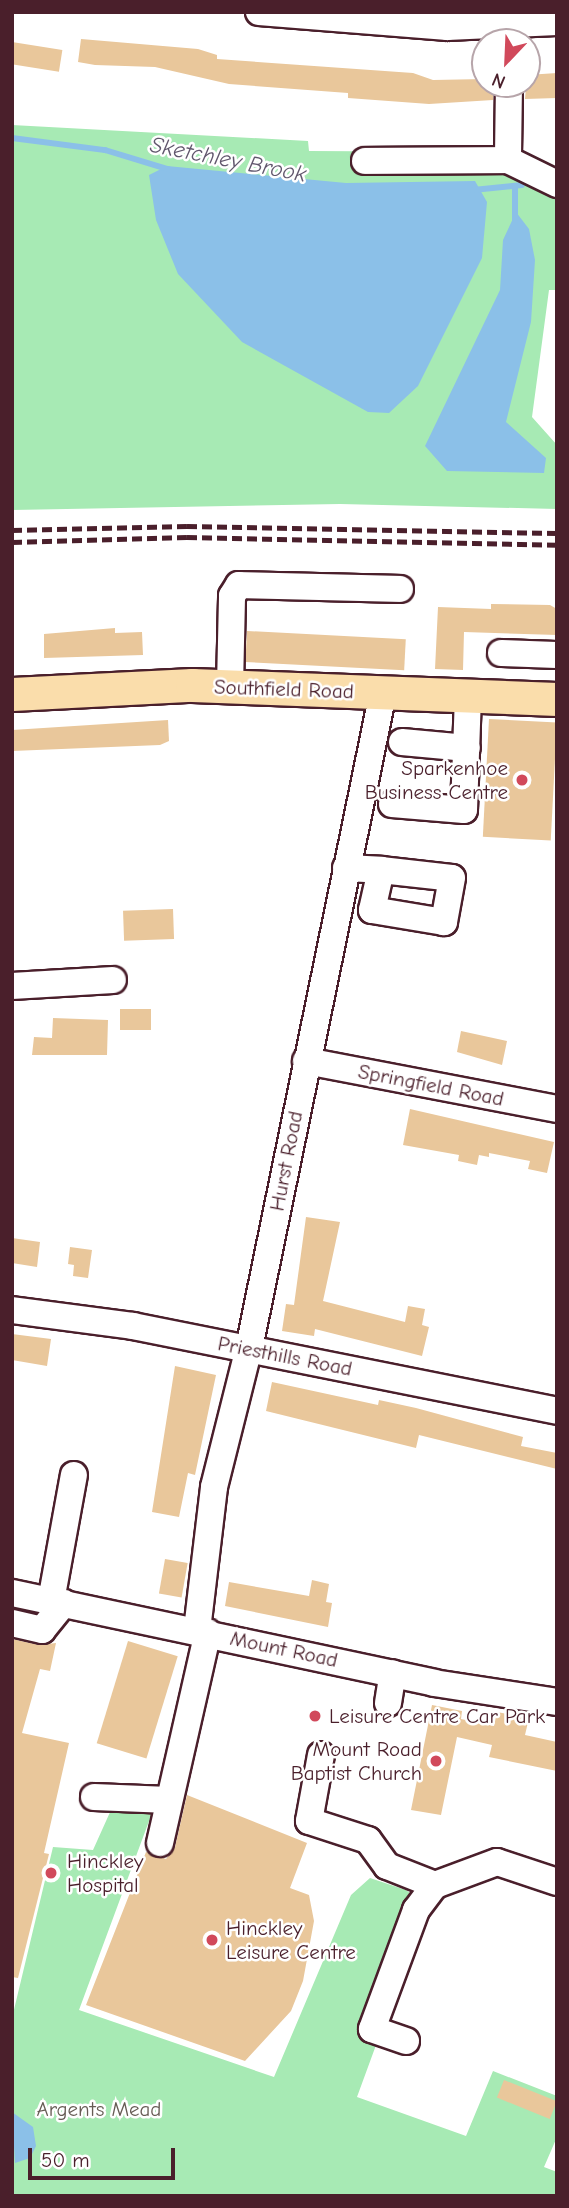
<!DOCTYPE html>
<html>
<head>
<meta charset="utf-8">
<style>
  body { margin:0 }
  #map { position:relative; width:569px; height:2208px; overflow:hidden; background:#fff; font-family:"Comic Neue",sans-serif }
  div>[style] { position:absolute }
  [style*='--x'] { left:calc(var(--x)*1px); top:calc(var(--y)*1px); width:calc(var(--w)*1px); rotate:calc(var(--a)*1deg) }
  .green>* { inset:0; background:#a7eab4 }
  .water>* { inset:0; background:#8bc0e8 }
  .stream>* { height:6px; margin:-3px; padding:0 3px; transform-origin:3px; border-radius:3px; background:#8bc0e8 }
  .building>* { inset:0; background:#e9c79b; transform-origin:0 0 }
  .roads { filter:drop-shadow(2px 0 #4a1f2b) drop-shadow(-2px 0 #4a1f2b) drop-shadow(0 2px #4a1f2b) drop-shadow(0 -2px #4a1f2b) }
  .minor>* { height:26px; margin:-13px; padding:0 13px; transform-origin:13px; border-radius:13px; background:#fff }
  .major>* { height:33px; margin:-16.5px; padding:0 16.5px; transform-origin:16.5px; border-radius:16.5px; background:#faddab }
  .rail>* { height:5px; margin-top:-2.5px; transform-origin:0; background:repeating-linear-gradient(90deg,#4a1f2b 0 10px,transparent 0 15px) }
  .dots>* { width:19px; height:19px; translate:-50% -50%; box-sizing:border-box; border:4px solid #fff; border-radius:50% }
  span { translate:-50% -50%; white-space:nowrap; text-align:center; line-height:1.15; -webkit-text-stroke:5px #fff; paint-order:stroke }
  .street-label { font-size:21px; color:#4a1f2b }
  .poi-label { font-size:21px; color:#4a1f2b }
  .right { translate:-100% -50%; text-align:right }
  .left { translate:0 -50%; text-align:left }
  .park-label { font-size:21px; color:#665c54 }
  .water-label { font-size:23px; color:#61576d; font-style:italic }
  .frame { position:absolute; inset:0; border:14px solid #4a1f2b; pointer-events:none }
  .north { position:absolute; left:471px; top:28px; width:70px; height:70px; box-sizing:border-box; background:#fff; border:2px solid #b7a5aa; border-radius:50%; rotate:203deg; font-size:19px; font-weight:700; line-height:28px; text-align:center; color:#4a1f2b }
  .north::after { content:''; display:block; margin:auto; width:24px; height:32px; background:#d1495b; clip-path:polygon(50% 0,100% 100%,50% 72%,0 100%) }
  .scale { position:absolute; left:28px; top:2148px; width:147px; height:32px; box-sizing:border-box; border:4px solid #4a1f2b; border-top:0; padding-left:9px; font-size:21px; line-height:24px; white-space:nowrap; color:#4a1f2b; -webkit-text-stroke:5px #fff; paint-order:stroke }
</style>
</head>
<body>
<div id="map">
  <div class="green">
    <i style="clip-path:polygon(12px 125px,308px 141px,309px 151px,500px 152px,557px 174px,557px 290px,549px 290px,532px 417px,557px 445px,557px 509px,340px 504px,12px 510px)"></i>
    <i style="clip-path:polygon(111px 1810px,152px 1813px,79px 2010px,274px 2077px,351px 1895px,370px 1878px,406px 1890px,427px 1906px,357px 2097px,466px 2136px,493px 2071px,557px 2096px,557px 2137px,544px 2167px,557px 2172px,557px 2196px,12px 2196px,12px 2018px,53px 1847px,93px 1850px)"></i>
  </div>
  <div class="water">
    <i style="clip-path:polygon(167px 166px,346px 183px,475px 181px,487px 202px,482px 258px,418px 386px,389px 413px,368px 412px,242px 342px,178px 274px,156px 220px,149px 175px)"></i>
    <i style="clip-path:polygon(516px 212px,529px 229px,535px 260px,531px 322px,506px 422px,546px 458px,544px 473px,447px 471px,425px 446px,500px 290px,503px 240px)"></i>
    <i style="clip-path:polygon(12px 2112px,33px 2127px,36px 2146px,30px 2158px,15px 2163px)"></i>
  </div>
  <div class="stream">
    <i style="--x:12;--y:138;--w:94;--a:7.4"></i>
    <i style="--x:105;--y:150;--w:69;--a:16.9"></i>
    <i style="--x:473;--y:190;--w:49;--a:-5.8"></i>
    <i style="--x:515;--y:220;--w:34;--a:-90"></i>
  </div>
  <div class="building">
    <i style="clip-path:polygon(81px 39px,198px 49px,217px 55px,217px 59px,413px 73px,433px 80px,485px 79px,485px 84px,493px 84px,493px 100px,429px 104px,348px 98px,348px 93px,229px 84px,155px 67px,95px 65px,78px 62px)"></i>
    <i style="left:12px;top:42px;width:51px;height:22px;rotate:9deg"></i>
    <i style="clip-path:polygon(557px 73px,557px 98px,525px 99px,527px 75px)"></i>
    <i style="clip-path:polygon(491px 604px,550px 605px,557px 609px,557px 635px,464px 632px,463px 670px,435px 669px,438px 607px,491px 609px)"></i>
    <i style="clip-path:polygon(115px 628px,115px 633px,142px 632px,143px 655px,44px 658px,44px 634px)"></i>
    <i style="left:247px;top:631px;width:159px;height:31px;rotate:3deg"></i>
    <i style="left:489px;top:719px;width:68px;height:118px;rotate:3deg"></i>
    <i style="clip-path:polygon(168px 720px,169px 741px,160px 745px,12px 751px,12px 730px)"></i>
    <i style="left:173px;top:909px;width:30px;height:50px;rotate:88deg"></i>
    <i style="left:120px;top:1009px;width:31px;height:21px"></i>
    <i style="clip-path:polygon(53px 1018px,108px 1020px,107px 1055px,32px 1055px,34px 1037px,52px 1038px)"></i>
    <i style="clip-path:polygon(461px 1031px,507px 1041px,502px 1065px,457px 1052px)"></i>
    <i style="clip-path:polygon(410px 1109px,554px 1142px,547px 1173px,528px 1169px,530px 1161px,489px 1153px,489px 1157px,479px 1155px,477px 1165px,458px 1161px,459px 1155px,403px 1145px)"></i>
    <i style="clip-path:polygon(306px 1217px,340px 1222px,323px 1301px,405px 1322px,408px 1306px,425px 1309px,422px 1325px,429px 1327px,422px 1356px,315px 1329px,314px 1336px,282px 1331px,286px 1304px,294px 1305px)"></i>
    <i style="clip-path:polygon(12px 1238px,40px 1242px,37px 1267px,12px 1263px)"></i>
    <i style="clip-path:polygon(70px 1247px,92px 1250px,88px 1278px,73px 1276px,74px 1265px,68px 1264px)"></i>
    <i style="clip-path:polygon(12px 1334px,51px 1339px,47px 1366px,12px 1360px)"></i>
    <i style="clip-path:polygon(175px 1366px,216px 1375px,195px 1475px,188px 1473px,179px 1517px,152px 1512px)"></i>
    <i style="clip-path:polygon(272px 1382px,378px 1405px,379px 1400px,416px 1408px,523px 1437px,521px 1446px,557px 1453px,557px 1469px,419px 1435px,416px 1448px,266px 1411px)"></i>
    <i style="left:165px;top:1559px;width:23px;height:35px;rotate:10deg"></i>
    <i style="clip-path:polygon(312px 1580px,329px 1584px,326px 1602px,332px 1603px,328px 1627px,225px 1606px,229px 1582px,309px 1596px)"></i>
    <i style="clip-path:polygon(12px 1639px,39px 1645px,56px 1643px,50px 1671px,40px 1669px,22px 1733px,69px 1743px,44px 1853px,49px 1854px,18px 1978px,12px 1977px)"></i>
    <i style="left:128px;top:1641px;width:52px;height:107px;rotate:17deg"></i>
    <i style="clip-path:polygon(432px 1705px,462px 1711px,461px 1719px,494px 1726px,497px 1712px,529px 1718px,525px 1735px,557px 1742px,557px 1771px,489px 1757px,492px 1745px,457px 1737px,441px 1815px,411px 1810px)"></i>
    <i style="clip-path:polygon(187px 1795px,307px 1843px,290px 1888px,309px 1895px,314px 1921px,303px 1981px,291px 2011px,245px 2061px,86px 2005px,146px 1852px,166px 1859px,175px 1847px)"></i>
    <i style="left:504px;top:2080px;width:57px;height:19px;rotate:22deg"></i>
  </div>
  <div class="roads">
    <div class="minor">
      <i style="--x:259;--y:12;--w:189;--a:4.6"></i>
      <i style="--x:447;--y:27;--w:110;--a:-2.6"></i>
      <i style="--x:509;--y:84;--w:76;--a:90.8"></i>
      <i style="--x:508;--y:160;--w:55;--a:26.1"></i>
      <i style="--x:365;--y:161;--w:143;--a:-0.4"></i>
      <i style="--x:501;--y:653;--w:56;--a:2"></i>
      <i style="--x:230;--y:686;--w:90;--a:-88.7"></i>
      <i style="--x:232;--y:596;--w:13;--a:-58"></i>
      <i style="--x:239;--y:585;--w:161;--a:1.4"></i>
      <i style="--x:402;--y:742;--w:65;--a:5.3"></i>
      <i style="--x:392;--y:804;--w:72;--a:4.8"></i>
      <i style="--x:464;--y:810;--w:114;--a:-88"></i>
      <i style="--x:346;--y:868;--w:35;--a:3"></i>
      <i style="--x:381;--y:870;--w:71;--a:6.4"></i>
      <i style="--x:452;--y:878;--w:45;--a:100.3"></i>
      <i style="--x:444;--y:922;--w:73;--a:-170.5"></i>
      <i style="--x:372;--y:910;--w:41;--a:-77.3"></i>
      <i style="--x:12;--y:986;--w:101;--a:-3.4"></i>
      <i style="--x:306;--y:1061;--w:256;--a:10.8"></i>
      <i style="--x:12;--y:1310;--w:122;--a:7.5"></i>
      <i style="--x:133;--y:1326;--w:432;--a:11.3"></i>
      <i style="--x:12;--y:1593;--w:431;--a:12"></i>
      <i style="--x:434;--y:1683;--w:124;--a:8.8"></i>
      <i style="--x:51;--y:1601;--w:128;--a:-79.7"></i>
      <i style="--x:12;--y:1623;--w:31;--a:13"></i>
      <i style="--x:42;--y:1630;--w:35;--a:-51"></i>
      <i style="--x:197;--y:1630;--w:144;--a:-83.2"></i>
      <i style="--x:214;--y:1487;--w:143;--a:-75.9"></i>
      <i style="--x:249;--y:1348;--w:669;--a:-78.44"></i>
      <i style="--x:388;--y:1703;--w:30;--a:-81"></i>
      <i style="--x:321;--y:1755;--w:67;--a:100.3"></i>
      <i style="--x:309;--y:1821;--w:62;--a:17.9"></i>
      <i style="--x:368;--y:1840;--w:32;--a:54"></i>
      <i style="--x:387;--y:1866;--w:52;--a:21.6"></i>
      <i style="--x:435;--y:1885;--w:66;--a:-20.4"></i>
      <i style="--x:497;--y:1862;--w:63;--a:18.4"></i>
      <i style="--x:94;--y:1797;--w:75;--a:2.3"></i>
      <i style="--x:160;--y:1843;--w:216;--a:-77.2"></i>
      <i style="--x:406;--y:2041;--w:36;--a:-161"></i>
      <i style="--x:372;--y:2029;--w:127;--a:-69.7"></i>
      <i style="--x:416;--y:1910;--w:31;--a:-53"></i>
    </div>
    <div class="major">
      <i style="--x:12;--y:694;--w:180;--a:-2.9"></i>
      <i style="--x:192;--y:685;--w:365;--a:2.2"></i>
    </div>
  </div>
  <div class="rail">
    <i style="--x:12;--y:530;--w:175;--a:-1.3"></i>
    <i style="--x:187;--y:526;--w:370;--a:1.1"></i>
    <i style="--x:12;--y:542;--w:175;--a:-1.6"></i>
    <i style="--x:187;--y:537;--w:370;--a:1.2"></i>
  </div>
  <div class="dots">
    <i style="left:522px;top:780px;background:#d1495b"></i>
    <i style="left:315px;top:1716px;background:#d1495b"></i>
    <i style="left:436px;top:1761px;background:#d1495b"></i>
    <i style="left:51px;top:1873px;background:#d1495b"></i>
    <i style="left:212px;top:1940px;background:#d1495b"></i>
  </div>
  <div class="street-label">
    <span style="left:284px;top:689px;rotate:2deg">Southfield Road</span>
    <span style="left:431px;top:1085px;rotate:11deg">Springfield Road</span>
    <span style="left:286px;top:1161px;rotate:-79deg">Hurst Road</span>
    <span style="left:285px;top:1356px;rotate:11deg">Priesthills Road</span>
    <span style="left:284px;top:1649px;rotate:12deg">Mount Road</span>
  </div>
  <div class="poi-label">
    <span class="right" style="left:508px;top:780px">Sparkenhoe<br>Business Centre</span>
    <span class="left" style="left:329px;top:1716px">Leisure Centre Car Park</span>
    <span class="right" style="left:422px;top:1761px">Mount Road<br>Baptist Church</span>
    <span class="left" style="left:67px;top:1873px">Hinckley<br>Hospital</span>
    <span class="left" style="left:226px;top:1940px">Hinckley<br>Leisure Centre</span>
  </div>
  <div class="park-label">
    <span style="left:99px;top:2109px">Argents Mead</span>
  </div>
  <div class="water-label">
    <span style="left:228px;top:160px;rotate:11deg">Sketchley Brook</span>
  </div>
  <div class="frame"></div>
  <div class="north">N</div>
  <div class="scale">50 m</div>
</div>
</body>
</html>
